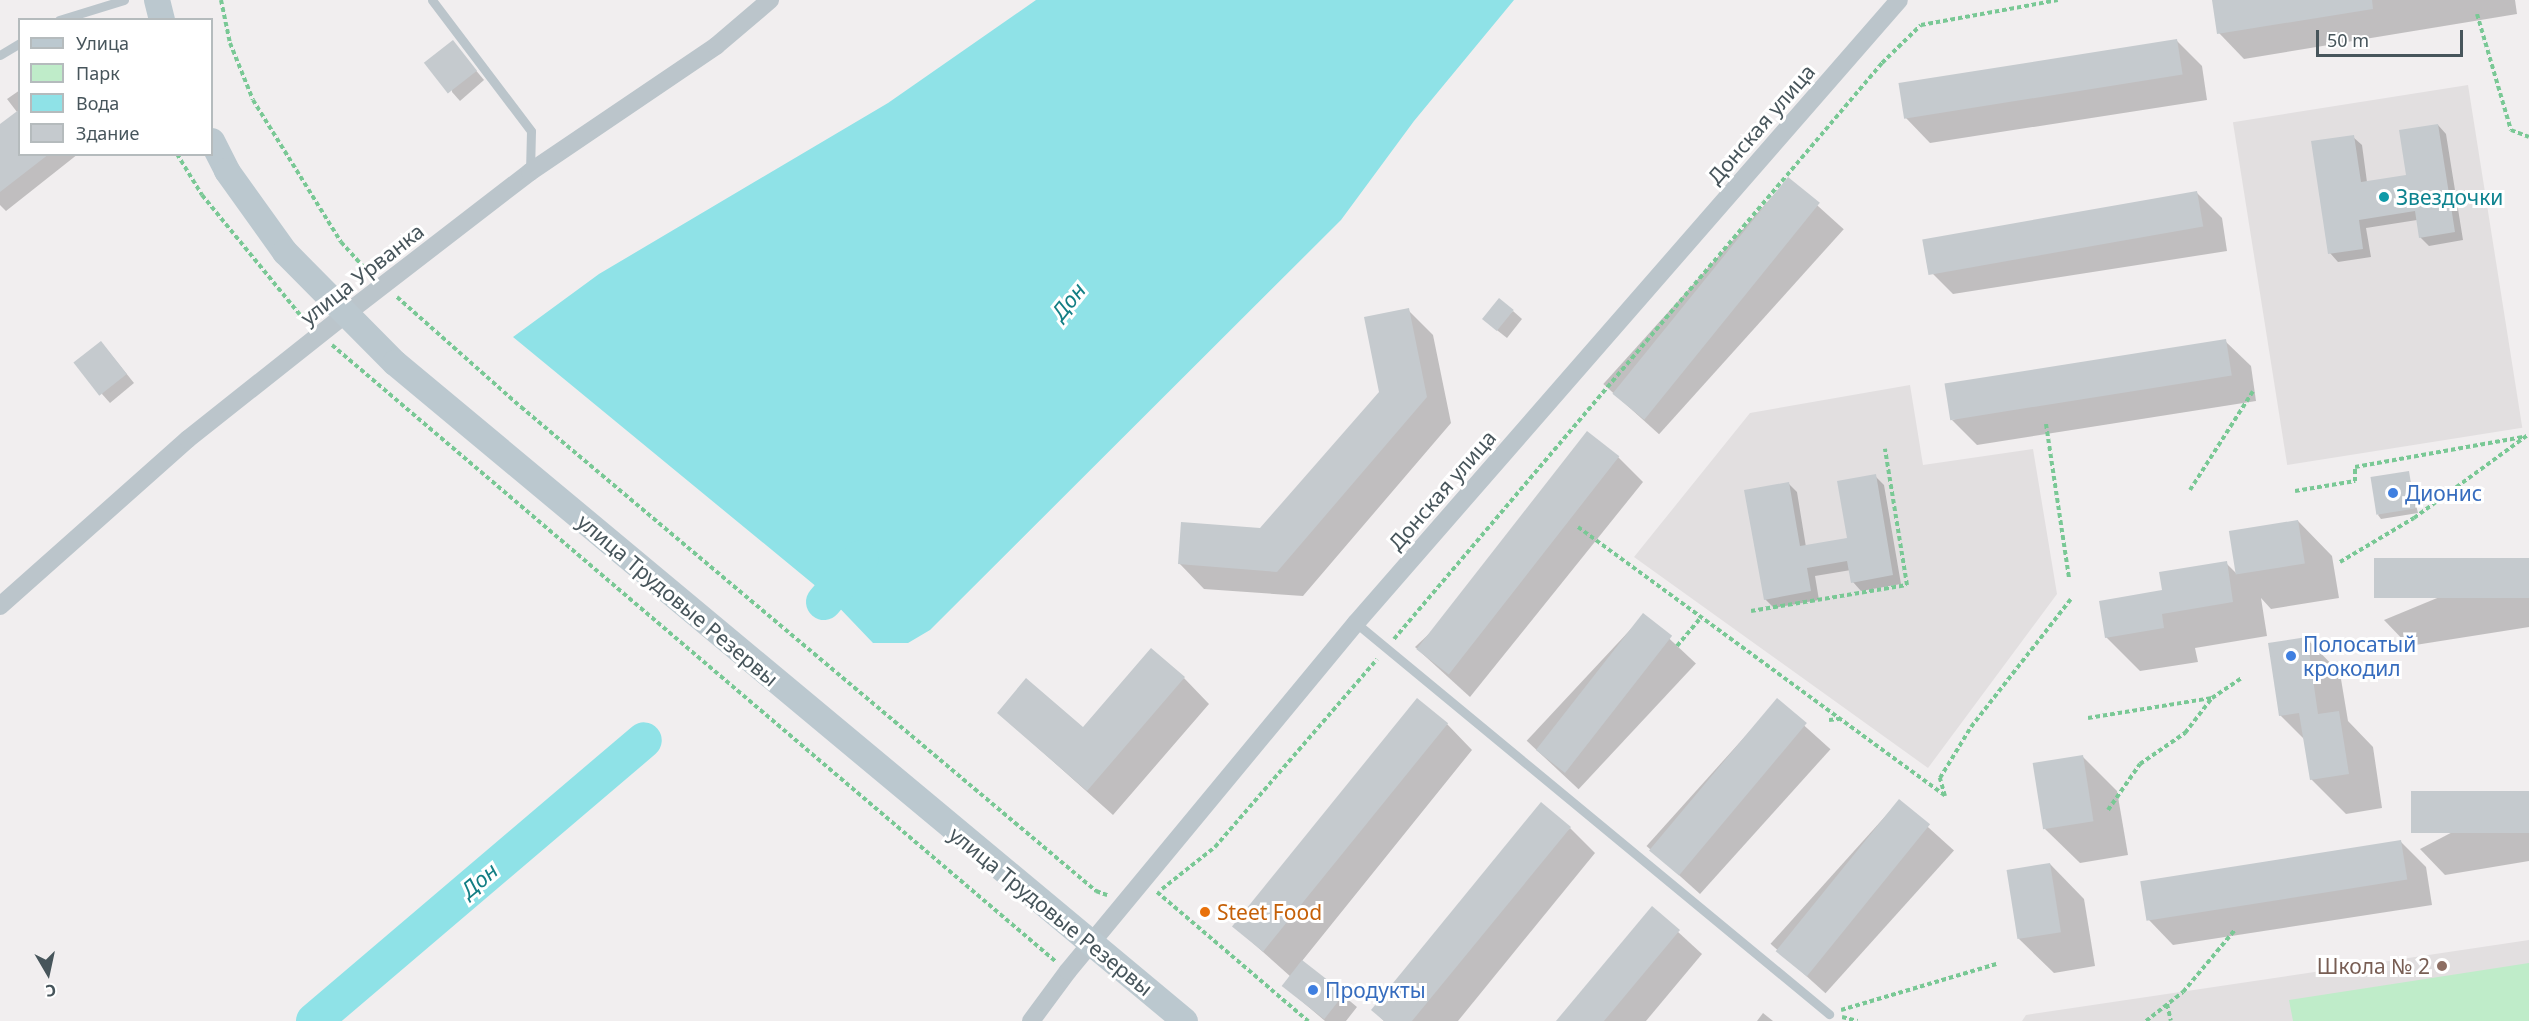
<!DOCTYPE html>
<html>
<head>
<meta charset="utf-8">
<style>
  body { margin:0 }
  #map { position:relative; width:2529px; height:1021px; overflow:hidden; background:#f1eeef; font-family:"Noto Sans",sans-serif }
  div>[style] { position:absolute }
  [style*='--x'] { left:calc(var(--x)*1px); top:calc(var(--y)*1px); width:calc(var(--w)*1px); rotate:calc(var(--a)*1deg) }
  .education>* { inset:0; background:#e2dfe0; transform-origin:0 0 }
  .green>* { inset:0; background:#bfecc9 }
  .water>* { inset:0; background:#8fe2e7 }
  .shadow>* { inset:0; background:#0003; transform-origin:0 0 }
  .river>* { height:36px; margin:-18px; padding:0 18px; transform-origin:18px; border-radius:18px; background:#8fe2e7 }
  .building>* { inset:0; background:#c5cace; transform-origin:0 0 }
  .path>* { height:4px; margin-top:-2px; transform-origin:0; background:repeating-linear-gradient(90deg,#79c895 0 4.5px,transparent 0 7.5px) }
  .lane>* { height:9px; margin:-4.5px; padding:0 4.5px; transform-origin:4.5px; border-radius:4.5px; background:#bbc5cb }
  .street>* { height:18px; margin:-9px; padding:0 9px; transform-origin:9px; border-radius:9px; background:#bbc5cb }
  .secondary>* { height:26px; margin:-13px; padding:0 13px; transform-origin:13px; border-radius:13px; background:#bbc8cf }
  .dots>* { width:16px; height:16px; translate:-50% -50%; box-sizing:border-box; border:3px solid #fff; border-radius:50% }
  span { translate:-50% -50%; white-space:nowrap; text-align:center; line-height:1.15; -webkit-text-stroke:6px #fff; paint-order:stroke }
  .street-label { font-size:21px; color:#47555b }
  .culture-label { font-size:21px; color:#0d838f }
  .left { translate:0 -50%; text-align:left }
  .shop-label { font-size:21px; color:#366cbe }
  .food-label { font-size:21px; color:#c56008 }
  .education-label { font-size:21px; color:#785e54 }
  .right { translate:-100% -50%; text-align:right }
  .water-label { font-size:22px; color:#137e84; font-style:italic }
  .legend { position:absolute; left:18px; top:18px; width:195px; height:138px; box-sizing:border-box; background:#fff; border:2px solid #b5bbbd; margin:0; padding:8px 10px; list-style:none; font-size:18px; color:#47555b }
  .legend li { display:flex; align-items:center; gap:12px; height:30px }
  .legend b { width:30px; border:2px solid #b5bbbd }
  .north { position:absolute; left:18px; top:943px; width:60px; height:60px; -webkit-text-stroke:4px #fff; paint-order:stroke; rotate:171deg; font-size:16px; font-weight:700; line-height:24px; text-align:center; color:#47555b }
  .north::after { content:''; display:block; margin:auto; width:21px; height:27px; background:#47555b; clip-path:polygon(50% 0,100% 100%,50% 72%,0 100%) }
  .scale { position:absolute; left:2316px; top:30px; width:147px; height:27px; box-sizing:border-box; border:3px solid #47555b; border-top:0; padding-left:8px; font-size:18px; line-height:21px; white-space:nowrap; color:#47555b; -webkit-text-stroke:4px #fff; paint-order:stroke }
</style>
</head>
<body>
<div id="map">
  <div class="education">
    <i style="left:2468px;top:85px;width:347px;height:238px;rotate:81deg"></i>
    <i style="clip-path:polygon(1910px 385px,1923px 465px,2033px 449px,2057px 594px,1928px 768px,1634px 557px,1750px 413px)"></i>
    <i style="clip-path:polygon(2529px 940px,2529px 1021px,2022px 1021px,2026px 1015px)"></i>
  </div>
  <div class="green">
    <i style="clip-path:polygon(2529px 963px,2529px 1021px,2293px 1021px,2289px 1000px)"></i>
  </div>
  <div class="water">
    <i style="clip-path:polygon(1036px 0,1514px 0,1414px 121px,1341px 220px,930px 630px,908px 643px,873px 643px,829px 597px,513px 337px,599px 274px,888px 103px)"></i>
  </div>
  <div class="shadow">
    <i style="clip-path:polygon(2213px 0,2515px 0,2517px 14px,2244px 59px,2219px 33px)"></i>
    <i style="clip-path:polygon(2177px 41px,2202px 66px,2207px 100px,1930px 143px,1905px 117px)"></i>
    <i style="clip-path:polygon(453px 43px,484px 80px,460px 101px,452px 92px)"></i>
    <i style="clip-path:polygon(20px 90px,20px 154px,78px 154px,6px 211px,0 205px,0 126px,17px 112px,7px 99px)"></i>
    <i style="clip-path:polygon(2438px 125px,2446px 134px,2463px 240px,2429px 246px,2420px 237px,2417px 220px,2366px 228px,2371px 257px,2338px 262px,2330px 253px,2353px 137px,2362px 145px,2367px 182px,2408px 176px)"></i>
    <i style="left:1788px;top:179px;width:75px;height:276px;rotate:42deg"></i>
    <i style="clip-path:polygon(2197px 193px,2222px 218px,2227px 251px,1953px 294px,1928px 269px)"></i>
    <i style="clip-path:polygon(1408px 310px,1433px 335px,1451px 423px,1303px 596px,1204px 589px,1179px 563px,1261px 530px,1380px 392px)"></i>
    <i style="clip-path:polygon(1513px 311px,1522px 319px,1507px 338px,1493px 327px)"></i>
    <i style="clip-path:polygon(2225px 341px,2251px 366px,2256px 401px,1977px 445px,1952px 420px)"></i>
    <i style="clip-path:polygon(109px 352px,134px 383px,110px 403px,102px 394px)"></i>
    <i style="clip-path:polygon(1618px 457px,1643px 482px,1470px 697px,1415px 647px)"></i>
    <i style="clip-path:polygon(2408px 472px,2418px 513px,2381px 519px,2378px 515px)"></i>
    <i style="clip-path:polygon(1875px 476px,1884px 485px,1901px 584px,1861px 591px,1853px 582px,1851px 570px,1815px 576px,1819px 600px,1774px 608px,1765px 599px,1788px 483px,1797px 492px,1806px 547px,1848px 539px)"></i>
    <i style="clip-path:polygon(2298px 521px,2332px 556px,2339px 598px,2271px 609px,2261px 598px,2267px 636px,2195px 648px,2198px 662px,2140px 671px,2106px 637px,2164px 592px,2226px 563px,2237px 574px)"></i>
    <i style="clip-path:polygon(2529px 560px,2529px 627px,2409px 646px,2384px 620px)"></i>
    <i style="left:1644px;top:615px;width:71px;height:172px;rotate:43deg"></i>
    <i style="clip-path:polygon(2306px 638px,2340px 673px,2348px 721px,2373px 747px,2382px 808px,2346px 814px,2311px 779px,2305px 740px,2280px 715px)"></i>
    <i style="clip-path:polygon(1184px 678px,1209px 704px,1113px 815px,999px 713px,1083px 729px)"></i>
    <i style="left:1777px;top:701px;width:72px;height:195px;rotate:42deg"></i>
    <i style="clip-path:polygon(1447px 724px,1472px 750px,1302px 961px,1357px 1007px,1346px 1021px,1325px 1021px,1284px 986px,1291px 977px,1235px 927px)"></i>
    <i style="clip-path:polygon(2083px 757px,2117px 791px,2128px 855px,2080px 863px,2045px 829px)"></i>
    <i style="clip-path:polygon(2529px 792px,2529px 861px,2445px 875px,2420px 849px)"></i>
    <i style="left:1899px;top:801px;width:74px;height:192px;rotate:42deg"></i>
    <i style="clip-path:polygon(1570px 828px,1595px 853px,1458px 1021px,1384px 1021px,1373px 1010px)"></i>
    <i style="clip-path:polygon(2401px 842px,2426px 867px,2432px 905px,2173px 945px,2148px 919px)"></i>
    <i style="clip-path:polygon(2050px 864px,2084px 899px,2095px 966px,2054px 973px,2019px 939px)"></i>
    <i style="clip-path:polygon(1652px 908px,1702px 954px,1646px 1021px,1558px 1021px)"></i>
    <i style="clip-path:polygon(1763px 1013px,1773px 1021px,1757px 1021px)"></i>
  </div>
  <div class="river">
    <i style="--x:824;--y:602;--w:57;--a:-49.9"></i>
    <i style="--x:314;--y:1021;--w:433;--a:-40.4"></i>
  </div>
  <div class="building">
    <i style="clip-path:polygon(2212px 0,2372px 0,2373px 9px,2217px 34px)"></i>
    <i style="left:2177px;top:39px;width:36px;height:282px;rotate:81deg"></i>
    <i style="left:453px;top:40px;width:39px;height:37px;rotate:52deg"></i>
    <i style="clip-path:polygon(20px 109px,20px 154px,49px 154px,0 192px,0 124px)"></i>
    <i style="clip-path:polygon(2438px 124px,2455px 232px,2419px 238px,2415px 211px,2359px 220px,2363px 249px,2328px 254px,2311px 141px,2354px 135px,2361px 182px,2406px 175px,2399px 130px)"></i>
    <i style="left:1788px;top:177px;width:41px;height:279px;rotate:39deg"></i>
    <i style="left:2197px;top:191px;width:36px;height:279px;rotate:80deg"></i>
    <i style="left:1499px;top:298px;width:19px;height:27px;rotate:39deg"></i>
    <i style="clip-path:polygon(1409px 308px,1427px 397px,1277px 572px,1178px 564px,1181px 522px,1260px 528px,1379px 392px,1364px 317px)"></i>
    <i style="left:2226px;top:339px;width:37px;height:285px;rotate:81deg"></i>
    <i style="left:101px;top:341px;width:42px;height:35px;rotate:52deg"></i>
    <i style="left:1587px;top:431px;width:41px;height:277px;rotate:38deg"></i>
    <i style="left:2409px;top:471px;width:38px;height:39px;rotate:81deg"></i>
    <i style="clip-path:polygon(1876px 474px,1893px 575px,1851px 583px,1847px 561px,1807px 568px,1811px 591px,1764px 600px,1744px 490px,1789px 482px,1800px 546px,1847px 538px,1837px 481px)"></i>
    <i style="left:2298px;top:520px;width:44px;height:70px;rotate:81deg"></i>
    <i style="left:2529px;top:558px;width:40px;height:155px;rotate:90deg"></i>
    <i style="clip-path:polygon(2227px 561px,2233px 602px,2162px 614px,2164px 628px,2105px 638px,2099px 601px,2162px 590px,2159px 572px)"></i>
    <i style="left:1643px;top:613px;width:37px;height:174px;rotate:38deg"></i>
    <i style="clip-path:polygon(2307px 637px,2318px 714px,2339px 711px,2349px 774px,2310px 780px,2299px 713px,2279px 716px,2268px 643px)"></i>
    <i style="clip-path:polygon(1151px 648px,1185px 677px,1087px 791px,997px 713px,1026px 678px,1083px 727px)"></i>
    <i style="left:1417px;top:698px;width:40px;height:294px;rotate:39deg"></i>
    <i style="left:1777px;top:698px;width:39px;height:199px;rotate:40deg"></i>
    <i style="left:2083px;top:755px;width:67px;height:51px;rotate:81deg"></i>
    <i style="left:2529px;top:791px;width:42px;height:118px;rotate:90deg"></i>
    <i style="left:1899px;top:799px;width:40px;height:196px;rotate:39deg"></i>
    <i style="clip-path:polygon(1541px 802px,1571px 827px,1412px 1021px,1384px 1021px,1371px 1010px)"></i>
    <i style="left:2401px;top:840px;width:40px;height:264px;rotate:81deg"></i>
    <i style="left:2050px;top:863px;width:70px;height:44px;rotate:81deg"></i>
    <i style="clip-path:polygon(1652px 906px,1680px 930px,1604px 1021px,1556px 1021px)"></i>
    <i style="left:1302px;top:960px;width:54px;height:33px;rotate:38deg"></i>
  </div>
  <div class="path">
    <i style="--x:221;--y:0;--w:44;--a:78.2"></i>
    <i style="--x:230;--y:43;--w:61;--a:68"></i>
    <i style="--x:253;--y:100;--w:167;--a:58.2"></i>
    <i style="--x:341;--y:242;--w:42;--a:47.9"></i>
    <i style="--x:2477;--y:14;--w:121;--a:73.7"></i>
    <i style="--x:2511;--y:130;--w:19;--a:21"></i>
    <i style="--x:177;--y:154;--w:48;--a:58.6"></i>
    <i style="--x:202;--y:195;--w:164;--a:50.7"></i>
    <i style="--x:397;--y:297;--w:166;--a:41.6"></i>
    <i style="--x:521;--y:407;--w:752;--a:40.09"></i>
    <i style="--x:1096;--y:891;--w:12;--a:20"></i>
    <i style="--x:332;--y:345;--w:950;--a:40.43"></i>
    <i style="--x:2046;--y:424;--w:155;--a:81.5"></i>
    <i style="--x:2190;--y:490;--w:117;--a:-57.5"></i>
    <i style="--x:2295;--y:491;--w:61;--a:-9.5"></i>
    <i style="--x:2355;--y:481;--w:14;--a:-90"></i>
    <i style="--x:2355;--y:467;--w:172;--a:-10.1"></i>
    <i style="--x:1578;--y:527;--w:455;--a:36.2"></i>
    <i style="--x:1945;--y:796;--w:19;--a:-106"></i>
    <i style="--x:1940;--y:778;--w:60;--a:-58.7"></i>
    <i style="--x:1971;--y:727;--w:162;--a:-52"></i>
    <i style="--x:2340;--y:562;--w:86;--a:-30.7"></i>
    <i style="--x:2414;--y:518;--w:142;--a:-36.1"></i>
    <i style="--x:1751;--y:611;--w:158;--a:-9.5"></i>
    <i style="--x:1907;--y:585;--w:138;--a:-99.2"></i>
    <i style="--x:1394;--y:639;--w:755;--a:-49.73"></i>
    <i style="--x:1882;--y:63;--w:54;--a:-44.3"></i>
    <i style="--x:1921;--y:25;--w:139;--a:-10.3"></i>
    <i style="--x:1677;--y:646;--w:38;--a:-50"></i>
    <i style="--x:2088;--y:718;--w:126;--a:-9.2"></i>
    <i style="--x:1829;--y:720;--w:10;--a:-6"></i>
    <i style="--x:2108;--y:810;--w:56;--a:-55.2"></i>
    <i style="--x:2140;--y:764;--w:55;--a:-34.6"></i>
    <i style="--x:2185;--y:733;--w:44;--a:-52.4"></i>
    <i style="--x:2212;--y:698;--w:36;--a:-34"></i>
    <i style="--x:1162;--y:889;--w:68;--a:-38.4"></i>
    <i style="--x:1215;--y:847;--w:248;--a:-49.2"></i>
    <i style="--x:1157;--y:892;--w:199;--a:40.5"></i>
    <i style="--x:2167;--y:1004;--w:17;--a:77"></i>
    <i style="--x:1841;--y:1010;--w:162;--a:-16.5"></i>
    <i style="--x:1842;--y:1017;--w:16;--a:14"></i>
    <i style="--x:2146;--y:1021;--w:47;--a:-38.1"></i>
    <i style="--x:2183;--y:992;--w:80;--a:-50.1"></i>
  </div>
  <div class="lane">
    <i style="--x:432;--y:0;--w:164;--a:52.9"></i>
    <i style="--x:531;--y:131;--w:41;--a:91.4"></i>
    <i style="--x:59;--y:20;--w:68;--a:-17.1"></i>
    <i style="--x:0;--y:55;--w:23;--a:-31"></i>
    <i style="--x:1356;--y:623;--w:614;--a:39.58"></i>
  </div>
  <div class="street">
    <i style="--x:0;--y:606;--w:251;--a:-41.6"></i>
    <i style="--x:188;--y:439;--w:203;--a:-38.4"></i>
    <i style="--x:347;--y:313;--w:231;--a:-37.6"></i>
    <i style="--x:530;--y:172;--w:225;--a:-34.1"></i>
    <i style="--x:716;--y:46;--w:71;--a:-40.4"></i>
    <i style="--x:1031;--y:1021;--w:62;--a:-53.5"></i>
    <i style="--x:1068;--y:971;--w:452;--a:-50.4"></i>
    <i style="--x:1356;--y:623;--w:826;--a:-48.92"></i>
  </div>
  <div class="secondary">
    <i style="--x:157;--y:0;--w:21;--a:76"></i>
    <i style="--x:212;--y:141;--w:34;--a:63"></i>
    <i style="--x:227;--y:171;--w:100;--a:54.4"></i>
    <i style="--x:285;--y:252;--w:156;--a:45.3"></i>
    <i style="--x:395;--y:363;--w:1028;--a:39.79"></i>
  </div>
  <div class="dots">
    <i style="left:2384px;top:197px;background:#0f9aa8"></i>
    <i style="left:2393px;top:493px;background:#3f7fe0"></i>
    <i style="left:2291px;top:656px;background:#3f7fe0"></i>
    <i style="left:1205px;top:912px;background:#e8710a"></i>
    <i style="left:2442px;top:966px;background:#8d6e63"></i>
    <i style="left:1313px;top:990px;background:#3f7fe0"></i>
  </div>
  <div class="street-label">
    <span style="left:1761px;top:124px;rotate:-49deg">Донская улица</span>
    <span style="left:362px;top:274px;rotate:-38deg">улица Урванка</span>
    <span style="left:1442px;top:490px;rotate:-49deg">Донская улица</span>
    <span style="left:678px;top:600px;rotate:40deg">улица Трудовые Резервы</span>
    <span style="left:1051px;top:911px;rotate:39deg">улица Трудовые Резервы</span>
  </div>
  <div class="culture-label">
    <span class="left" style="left:2396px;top:197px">Звездочки</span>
  </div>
  <div class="shop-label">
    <span class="left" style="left:2405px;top:493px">Дионис</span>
    <span class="left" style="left:2303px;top:656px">Полосатый<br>крокодил</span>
    <span class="left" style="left:1325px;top:990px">Продукты</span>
  </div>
  <div class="food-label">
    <span class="left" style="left:1217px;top:912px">Steet Food</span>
  </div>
  <div class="education-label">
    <span class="right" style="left:2430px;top:966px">Школа № 2</span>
  </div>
  <div class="water-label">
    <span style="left:1068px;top:301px;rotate:-51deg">Дон</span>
    <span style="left:479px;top:880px;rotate:-40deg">Дон</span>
  </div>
  <ul class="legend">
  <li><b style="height:8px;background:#bbc8cf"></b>Улица</li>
  <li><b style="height:16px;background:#bfecc9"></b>Парк</li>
  <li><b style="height:16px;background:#8fe2e7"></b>Вода</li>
  <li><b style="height:16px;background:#c5cace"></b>Здание</li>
  </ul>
  <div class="north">С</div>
  <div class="scale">50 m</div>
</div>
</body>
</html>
